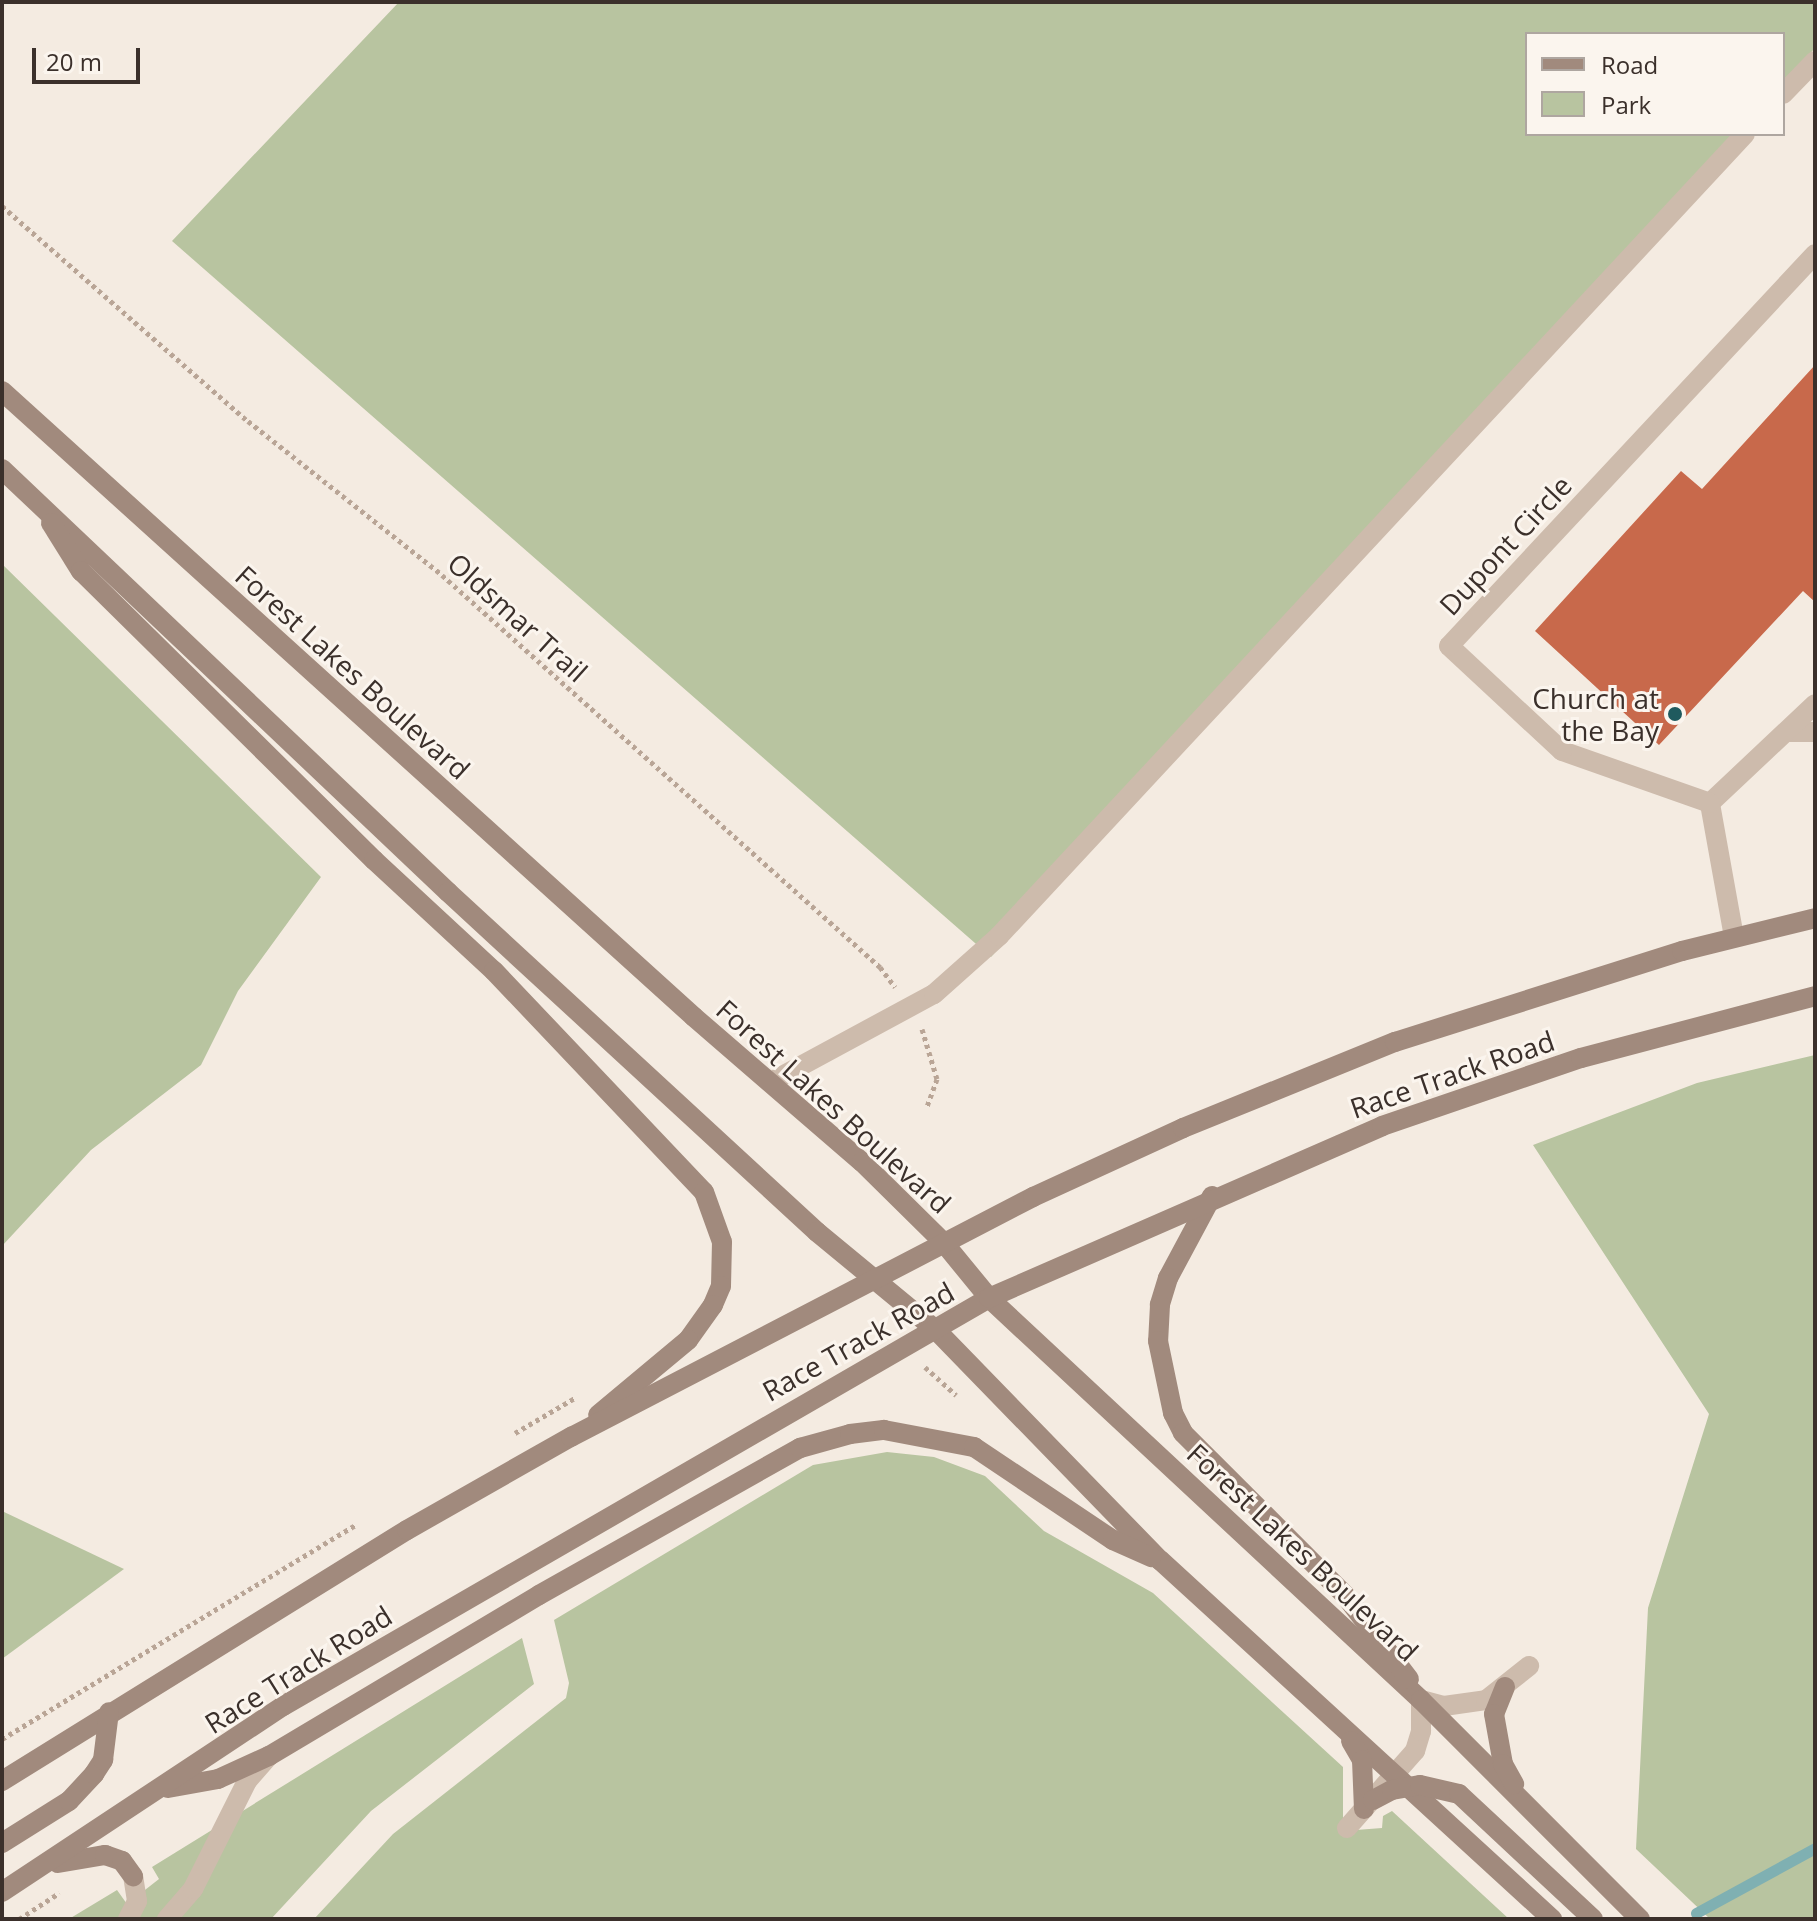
<!DOCTYPE html>
<html>
<head>
<meta charset="utf-8">
<style>
  body { margin:0 }
  #map { position:relative; width:1817px; height:1921px; overflow:hidden; background:#f4ebe1; font-family:"Open Sans",sans-serif }
  div>[style] { position:absolute }
  [style*='--x'] { left:calc(var(--x)*1px); top:calc(var(--y)*1px); width:calc(var(--w)*1px); rotate:calc(var(--a)*1deg) }
  .green>* { inset:0; background:#b8c4a0 }
  .stream>* { height:11px; margin:-5.5px; padding:0 5.5px; transform-origin:5.5px; border-radius:5.5px; background:#7fb0b2 }
  .building>* { inset:0; background:#c8694b }
  .path>* { height:5px; margin-top:-2.5px; transform-origin:0; background:repeating-linear-gradient(90deg,#b9a596 0 4px,transparent 0 8px) }
  .service>* { height:20px; margin:-10px; padding:0 10px; transform-origin:10px; border-radius:10px; background:#cdbbac }
  .minor>* { height:20px; margin:-10px; padding:0 10px; transform-origin:10px; border-radius:10px; background:#cdbbac }
  .secondary>* { height:20px; margin:-10px; padding:0 10px; transform-origin:10px; border-radius:10px; background:#a18a7d }
  .dots>* { width:22px; height:22px; translate:-50% -50%; box-sizing:border-box; border:4px solid #fbf5ee; border-radius:50% }
  span { translate:-50% -50%; white-space:nowrap; text-align:center; line-height:1.15; -webkit-text-stroke:6px #fbf5ee; paint-order:stroke }
  .street-label { font-size:28px; color:#3b302b }
  .poi-label { font-size:28px; color:#3b302b }
  .right { translate:-100% -50%; text-align:right }
  .frame { position:absolute; inset:0; border:4px solid #3b302b; pointer-events:none }
  .legend { position:absolute; left:1525px; top:32px; width:260px; height:104px; box-sizing:border-box; background:#fbf5ee; border:2px solid #aea6a0; margin:0; padding:10px 14px; list-style:none; font-size:24px; color:#3b302b }
  .legend li { display:flex; align-items:center; gap:16px; height:40px }
  .legend b { width:40px; border:2px solid #aea6a0 }
  .scale { position:absolute; left:32px; top:48px; width:108px; height:36px; box-sizing:border-box; border:4px solid #3b302b; border-top:0; padding-left:10px; font-size:24px; line-height:28px; white-space:nowrap; color:#3b302b; -webkit-text-stroke:6px #fbf5ee; paint-order:stroke }
</style>
</head>
<body>
<div id="map">
  <div class="green">
    <i style="clip-path:polygon(399px 2px,1815px 2px,1815px 48px,1783px 84px,1783px 34px,1527px 34px,1527px 134px,1737px 134px,991px 957px,172px 241px)"></i>
    <i style="clip-path:polygon(2px 564px,321px 877px,238px 991px,201px 1065px,91px 1150px,2px 1246px)"></i>
    <i style="clip-path:polygon(1815px 1055px,1815px 1919px,1710px 1919px,1636px 1849px,1648px 1608px,1709px 1414px,1533px 1145px,1697px 1083px)"></i>
    <i style="clip-path:polygon(887px 1452px,934px 1457px,985px 1476px,1044px 1531px,1153px 1593px,1343px 1767px,1343px 1831px,1382px 1828px,1383px 1816px,1392px 1811px,1509px 1919px,314px 1919px,393px 1834px,566px 1698px,569px 1683px,554px 1620px,813px 1465px)"></i>
    <i style="clip-path:polygon(2px 1511px,124px 1569px,2px 1659px)"></i>
    <i style="clip-path:polygon(522px 1638px,534px 1684px,371px 1811px,271px 1919px,69px 1919px,117px 1890px,127px 1904px,159px 1879px,152px 1867px)"></i>
  </div>
  <div class="stream">
    <i style="--x:1696;--y:1913;--w:136;--a:-28.6"></i>
  </div>
  <div class="building">
    <i style="clip-path:polygon(1815px 365px,1815px 602px,1803px 591px,1659px 745px,1535px 631px,1681px 471px,1702px 489px)"></i>
  </div>
  <div class="path">
    <i style="--x:2;--y:206;--w:327;--a:41.2"></i>
    <i style="--x:248;--y:421;--w:248;--a:38.4"></i>
    <i style="--x:442;--y:575;--w:588;--a:41.83"></i>
    <i style="--x:880;--y:967;--w:25;--a:53"></i>
    <i style="--x:922;--y:1029;--w:52;--a:73.3"></i>
    <i style="--x:937;--y:1079;--w:29;--a:110"></i>
    <i style="--x:925;--y:1367;--w:42;--a:42.1"></i>
    <i style="--x:515;--y:1433;--w:69;--a:-30.3"></i>
    <i style="--x:2;--y:1739;--w:415;--a:-31.2"></i>
    <i style="--x:19;--y:1919;--w:48;--a:-33"></i>
  </div>
  <div class="service">
    <i style="--x:1783;--y:94;--w:46;--a:-45.9"></i>
    <i style="--x:771;--y:1082;--w:185;--a:-28.4"></i>
    <i style="--x:934;--y:994;--w:87;--a:-41.7"></i>
    <i style="--x:999;--y:936;--w:1095;--a:-47.07"></i>
    <i style="--x:1347;--y:1828;--w:103;--a:-48.6"></i>
    <i style="--x:1415;--y:1751;--w:21;--a:-73"></i>
    <i style="--x:1421;--y:1731;--w:31;--a:-90"></i>
    <i style="--x:1421;--y:1700;--w:24;--a:15"></i>
    <i style="--x:1444;--y:1706;--w:42;--a:-8.1"></i>
    <i style="--x:1486;--y:1700;--w:55;--a:-38.3"></i>
    <i style="--x:128;--y:1919;--w:20;--a:-63"></i>
    <i style="--x:137;--y:1901;--w:25;--a:-99"></i>
    <i style="--x:167;--y:1919;--w:40;--a:-49"></i>
    <i style="--x:193;--y:1889;--w:121;--a:-63.4"></i>
    <i style="--x:247;--y:1781;--w:33;--a:-49"></i>
  </div>
  <div class="minor">
    <i style="--x:1790;--y:732;--w:25;--a:0"></i>
    <i style="--x:1710;--y:803;--w:144;--a:-43.3"></i>
    <i style="--x:1734;--y:937;--w:136;--a:-100.2"></i>
    <i style="--x:1710;--y:803;--w:157;--a:-160.6"></i>
    <i style="--x:1562;--y:751;--w:154;--a:-137.1"></i>
    <i style="--x:1449;--y:646;--w:536;--a:-46.96"></i>
  </div>
  <div class="secondary">
    <i style="--x:2;--y:391;--w:933;--a:42.13"></i>
    <i style="--x:694;--y:1017;--w:222;--a:40.8"></i>
    <i style="--x:862;--y:1162;--w:115;--a:44.6"></i>
    <i style="--x:944;--y:1243;--w:71;--a:50.7"></i>
    <i style="--x:989;--y:1298;--w:590;--a:42.94"></i>
    <i style="--x:1421;--y:1700;--w:310;--a:45"></i>
    <i style="--x:2;--y:469;--w:615;--a:43.48"></i>
    <i style="--x:448;--y:892;--w:502;--a:42.66"></i>
    <i style="--x:817;--y:1232;--w:156;--a:39.5"></i>
    <i style="--x:937;--y:1331;--w:320;--a:45.8"></i>
    <i style="--x:1160;--y:1560;--w:532;--a:42.48"></i>
    <i style="--x:51;--y:523;--w:57;--a:58"></i>
    <i style="--x:81;--y:571;--w:412;--a:44.6"></i>
    <i style="--x:374;--y:860;--w:163;--a:42.8"></i>
    <i style="--x:494;--y:971;--w:305;--a:46.5"></i>
    <i style="--x:704;--y:1192;--w:53;--a:70.2"></i>
    <i style="--x:722;--y:1242;--w:44;--a:91.3"></i>
    <i style="--x:721;--y:1286;--w:21;--a:113"></i>
    <i style="--x:713;--y:1305;--w:43;--a:125.5"></i>
    <i style="--x:688;--y:1340;--w:117;--a:140.2"></i>
    <i style="--x:1212;--y:1196;--w:93;--a:118.2"></i>
    <i style="--x:1168;--y:1278;--w:28;--a:107"></i>
    <i style="--x:1160;--y:1305;--w:36;--a:93"></i>
    <i style="--x:1158;--y:1341;--w:74;--a:78.2"></i>
    <i style="--x:1173;--y:1413;--w:22;--a:63"></i>
    <i style="--x:1183;--y:1433;--w:228;--a:45"></i>
    <i style="--x:1344;--y:1594;--w:107;--a:52.6"></i>
    <i style="--x:1505;--y:1687;--w:29;--a:112"></i>
    <i style="--x:1494;--y:1714;--w:51;--a:79.8"></i>
    <i style="--x:1503;--y:1764;--w:23;--a:61"></i>
    <i style="--x:1351;--y:1741;--w:22;--a:60"></i>
    <i style="--x:1362;--y:1760;--w:49;--a:87.7"></i>
    <i style="--x:2;--y:1781;--w:476;--a:-31.8"></i>
    <i style="--x:407;--y:1530;--w:189;--a:-29.6"></i>
    <i style="--x:571;--y:1437;--w:521;--a:-27.45"></i>
    <i style="--x:1033;--y:1197;--w:165;--a:-24.7"></i>
    <i style="--x:1183;--y:1128;--w:229;--a:-22.1"></i>
    <i style="--x:1395;--y:1042;--w:301;--a:-17.6"></i>
    <i style="--x:1682;--y:951;--w:137;--a:-13.9"></i>
    <i style="--x:168;--y:1788;--w:51;--a:-10.2"></i>
    <i style="--x:218;--y:1779;--w:56;--a:-24.3"></i>
    <i style="--x:269;--y:1756;--w:314;--a:-30.8"></i>
    <i style="--x:539;--y:1595;--w:300;--a:-29.4"></i>
    <i style="--x:800;--y:1448;--w:52;--a:-15.6"></i>
    <i style="--x:850;--y:1434;--w:34;--a:-7"></i>
    <i style="--x:884;--y:1430;--w:92;--a:10.7"></i>
    <i style="--x:974;--y:1447;--w:167;--a:33.8"></i>
    <i style="--x:1113;--y:1540;--w:42;--a:24.1"></i>
    <i style="--x:1373;--y:1800;--w:21;--a:-28"></i>
    <i style="--x:1392;--y:1790;--w:28;--a:-10"></i>
    <i style="--x:1420;--y:1785;--w:40;--a:13"></i>
    <i style="--x:1459;--y:1794;--w:183;--a:43"></i>
    <i style="--x:2;--y:1843;--w:79;--a:-32.1"></i>
    <i style="--x:69;--y:1801;--w:37;--a:-47"></i>
    <i style="--x:94;--y:1774;--w:17;--a:-57"></i>
    <i style="--x:103;--y:1760;--w:48;--a:-82.9"></i>
    <i style="--x:58;--y:1863;--w:48;--a:-9.7"></i>
    <i style="--x:105;--y:1855;--w:18;--a:19"></i>
    <i style="--x:122;--y:1861;--w:19;--a:54"></i>
    <i style="--x:2;--y:1892;--w:337;--a:-33.5"></i>
    <i style="--x:283;--y:1706;--w:815;--a:-30.02"></i>
    <i style="--x:989;--y:1298;--w:429;--a:-23.6"></i>
    <i style="--x:1382;--y:1126;--w:210;--a:-18.9"></i>
    <i style="--x:1581;--y:1058;--w:242;--a:-14.8"></i>
  </div>
  <div class="dots">
    <i style="left:1675px;top:714px;background:#1f5a5e"></i>
  </div>
  <div class="street-label">
    <span style="left:1505px;top:545px;rotate:-47deg">Dupont Circle</span>
    <span style="left:518px;top:617px;rotate:42deg">Oldsmar Trail</span>
    <span style="left:353px;top:672px;rotate:42deg">Forest Lakes Boulevard</span>
    <span style="left:1452px;top:1074px;rotate:-19deg">Race Track Road</span>
    <span style="left:834px;top:1106px;rotate:42deg">Forest Lakes Boulevard</span>
    <span style="left:858px;top:1341px;rotate:-29deg">Race Track Road</span>
    <span style="left:1303px;top:1552px;rotate:43deg">Forest Lakes Boulevard</span>
    <span style="left:298px;top:1669px;rotate:-32deg">Race Track Road</span>
  </div>
  <div class="poi-label">
    <span class="right" style="left:1659px;top:714px">Church at<br>the Bay</span>
  </div>
  <div class="frame"></div>
  <ul class="legend">
  <li><b style="height:10px;background:#a18a7d"></b>Road</li>
  <li><b style="height:22px;background:#b8c4a0"></b>Park</li>
  </ul>
  <div class="scale">20 m</div>
</div>
</body>
</html>
